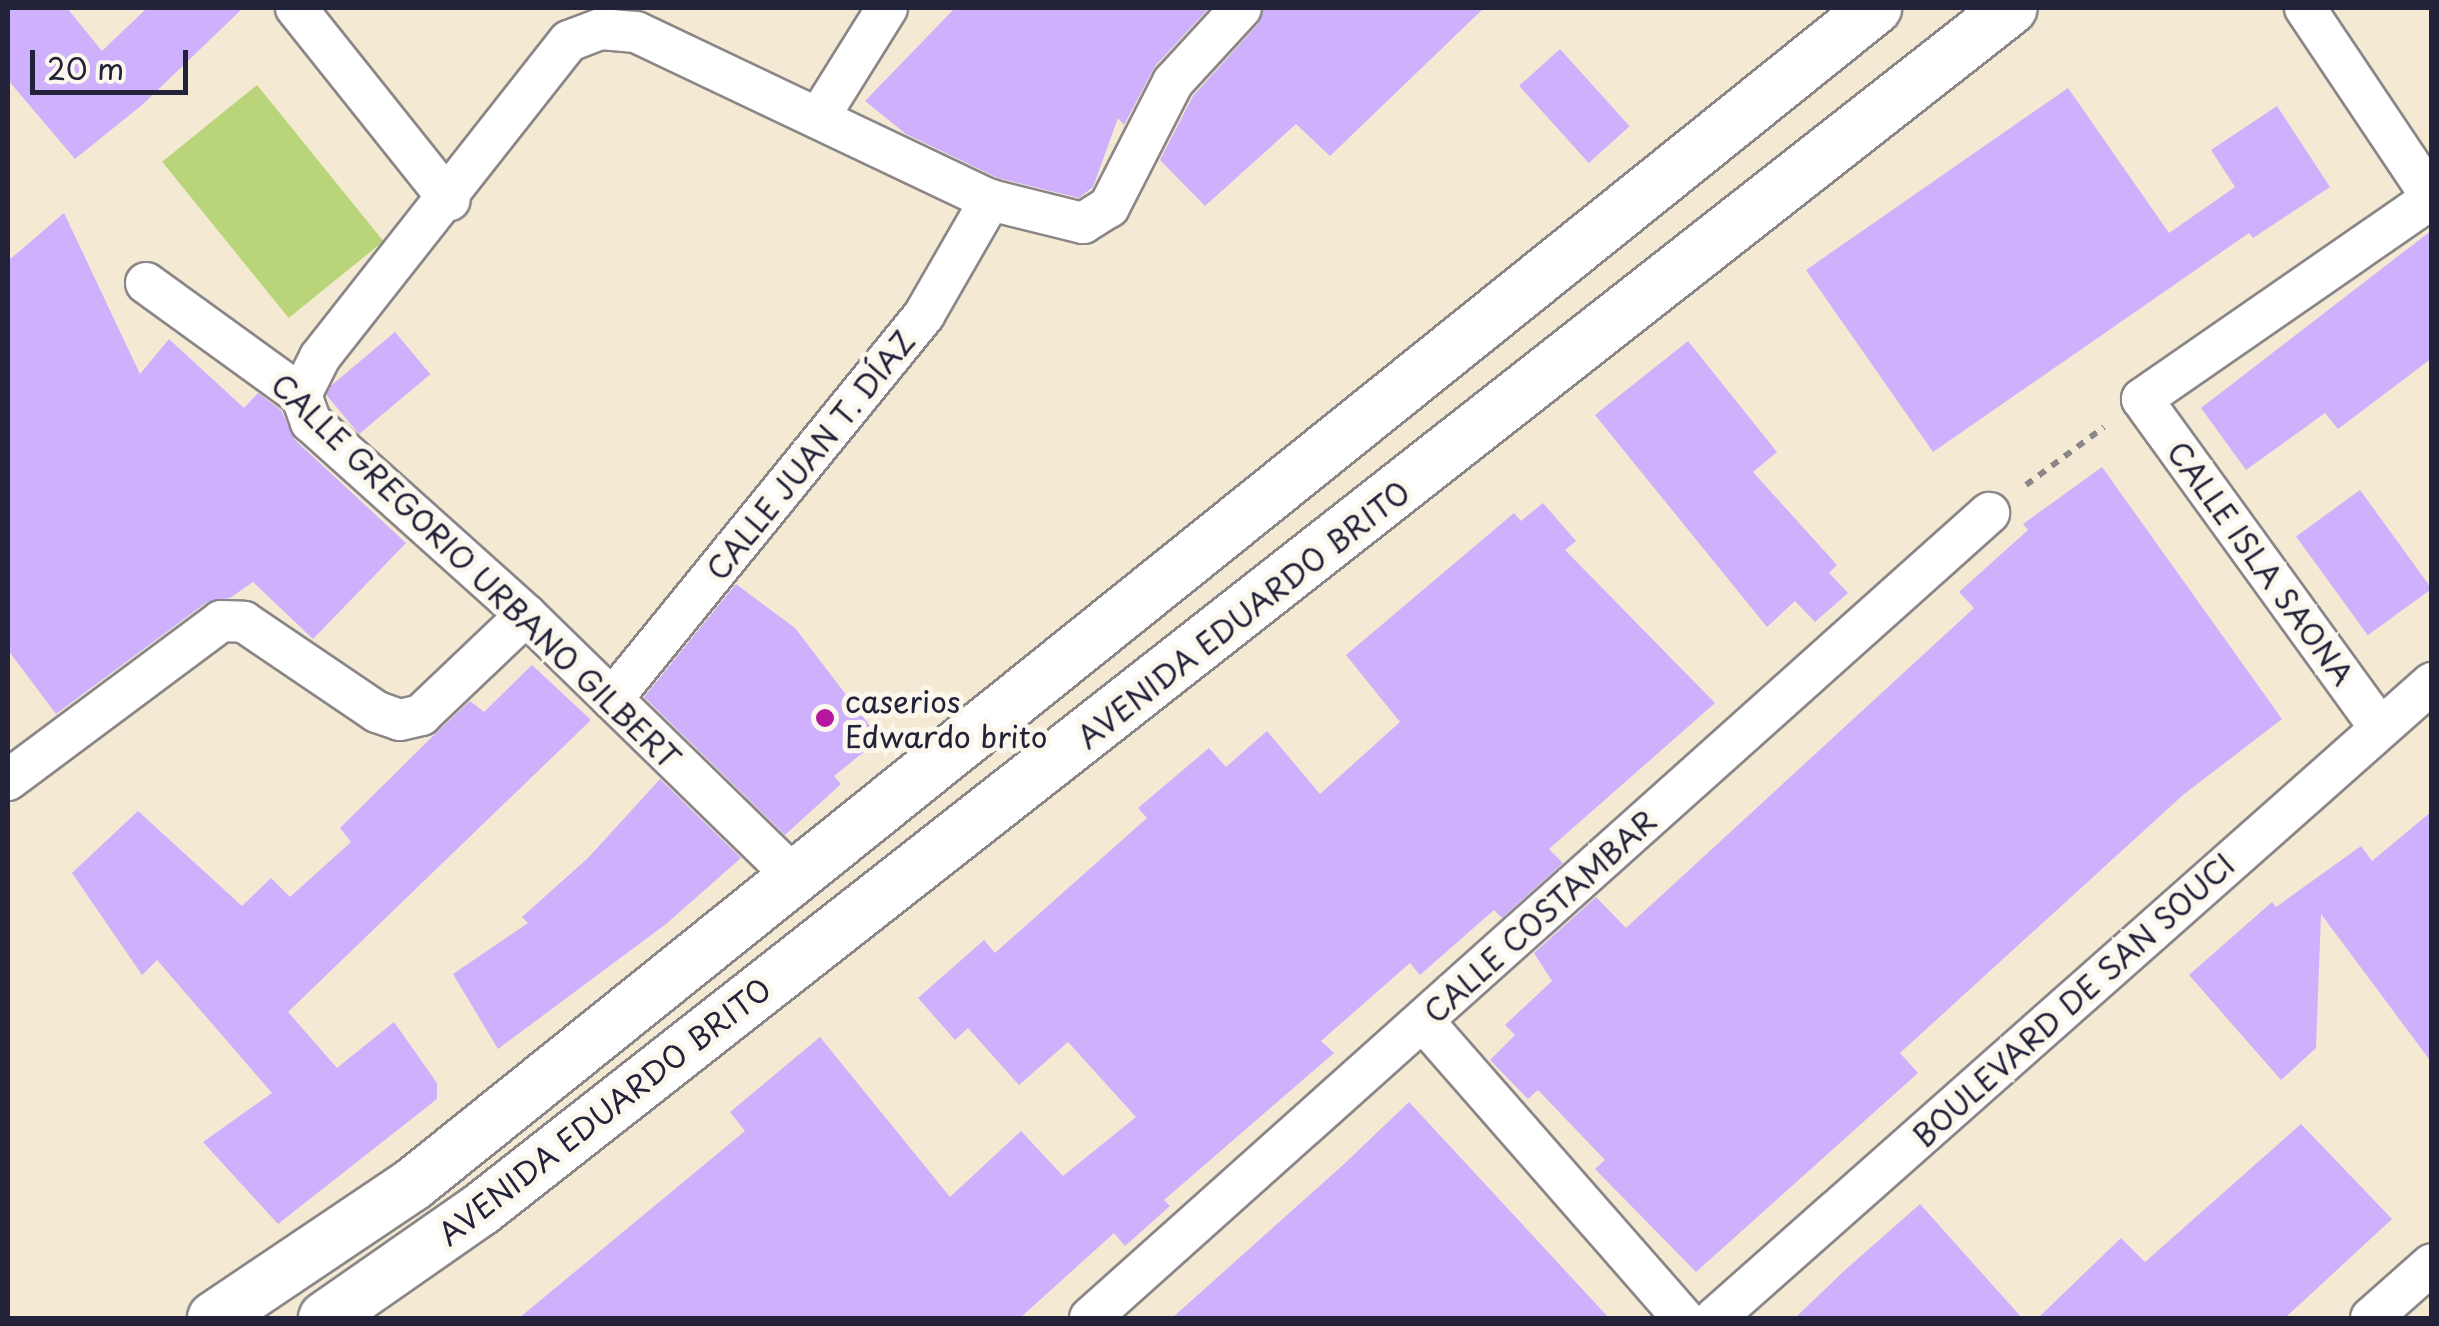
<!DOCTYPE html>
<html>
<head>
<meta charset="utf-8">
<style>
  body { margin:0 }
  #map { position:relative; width:2439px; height:1326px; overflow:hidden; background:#f4ead3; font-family:"Playpen Sans",sans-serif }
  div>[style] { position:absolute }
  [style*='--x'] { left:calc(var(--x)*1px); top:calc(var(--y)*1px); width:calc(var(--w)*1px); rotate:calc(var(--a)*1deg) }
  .green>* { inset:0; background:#bad479; transform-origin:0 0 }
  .building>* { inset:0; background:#ceb0fc; transform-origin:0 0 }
  .path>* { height:6px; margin-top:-3px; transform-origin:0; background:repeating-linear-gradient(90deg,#8b8687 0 8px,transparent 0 16px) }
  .roads { filter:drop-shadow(2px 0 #8b8687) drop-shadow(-2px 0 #8b8687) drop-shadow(0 2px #8b8687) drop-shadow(0 -2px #8b8687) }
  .minor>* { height:40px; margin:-20px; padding:0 20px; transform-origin:20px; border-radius:20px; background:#fff }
  .tertiary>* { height:52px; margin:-26px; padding:0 26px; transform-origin:26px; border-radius:26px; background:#fff }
  .dots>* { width:28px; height:28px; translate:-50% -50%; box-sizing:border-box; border:5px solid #fbf7ec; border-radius:50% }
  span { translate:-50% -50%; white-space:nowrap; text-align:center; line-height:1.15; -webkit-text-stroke:10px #fbf7ec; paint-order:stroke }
  .street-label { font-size:30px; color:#22223b }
  .poi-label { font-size:30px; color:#22223b }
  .left { translate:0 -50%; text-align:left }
  .frame { position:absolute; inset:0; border:10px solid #22223b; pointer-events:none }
  .scale { position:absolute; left:30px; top:50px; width:158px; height:45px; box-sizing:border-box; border:5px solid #22223b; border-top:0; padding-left:12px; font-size:30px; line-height:35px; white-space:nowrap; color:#22223b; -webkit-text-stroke:8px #fbf7ec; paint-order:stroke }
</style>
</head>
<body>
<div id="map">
  <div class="green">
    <i style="left:257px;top:85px;width:201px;height:122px;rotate:51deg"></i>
  </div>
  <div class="building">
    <i style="clip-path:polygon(8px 8px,67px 8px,102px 51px,147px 8px,243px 8px,142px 105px,75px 159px,8px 80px)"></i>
    <i style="clip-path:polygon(955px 8px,1209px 8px,1155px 66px,1124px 125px,1118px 118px,1093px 187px,1079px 198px,998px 178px,906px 134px,865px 101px)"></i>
    <i style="clip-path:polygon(1264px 8px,1484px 8px,1330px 156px,1296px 124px,1205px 206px,1160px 160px,1193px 96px,1258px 24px)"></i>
    <i style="left:1560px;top:49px;width:104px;height:55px;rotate:48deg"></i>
    <i style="clip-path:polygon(2068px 88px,2169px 233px,2235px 187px,2211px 150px,2277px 106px,2330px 187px,2253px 238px,2249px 233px,1933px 452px,1806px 270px)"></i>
    <i style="clip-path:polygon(64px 213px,140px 374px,169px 339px,244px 408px,258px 393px,281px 410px,295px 440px,406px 543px,313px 639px,253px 582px,230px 598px,207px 602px,56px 714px,8px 650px,8px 261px)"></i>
    <i style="clip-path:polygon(2432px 230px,2432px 358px,2338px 429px,2325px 413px,2246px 470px,2201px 408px)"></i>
    <i style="left:395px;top:332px;width:55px;height:93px;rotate:50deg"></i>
    <i style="clip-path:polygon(1688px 341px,1777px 452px,1753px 472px,1837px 565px,1829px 573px,1848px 593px,1815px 622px,1795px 601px,1767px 627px,1595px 415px)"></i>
    <i style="clip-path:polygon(2102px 467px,2282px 719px,2183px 795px,1900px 1053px,1918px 1073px,1696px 1272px,1595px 1169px,1605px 1160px,1538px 1090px,1528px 1099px,1490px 1060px,1515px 1035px,1505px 1025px,1552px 981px,1534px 953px,1596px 897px,1626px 928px,1974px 608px,1959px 592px,2028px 530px,2023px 524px)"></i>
    <i style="left:2360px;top:490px;width:122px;height:79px;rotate:54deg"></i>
    <i style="clip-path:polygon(1543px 503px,1576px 541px,1565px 550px,1715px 703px,1549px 849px,1563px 863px,1502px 918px,1494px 910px,1420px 975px,1410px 963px,1321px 1041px,1334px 1053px,1164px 1200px,1170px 1206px,1125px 1246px,1114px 1233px,1020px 1318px,519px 1318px,745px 1131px,730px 1112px,820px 1037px,950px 1197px,1021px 1131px,1063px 1176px,1136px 1117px,1068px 1042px,1019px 1085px,968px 1028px,955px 1040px,918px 998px,984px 940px,995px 953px,1147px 818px,1138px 808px,1209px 748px,1226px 767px,1267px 731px,1320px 794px,1400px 722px,1346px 655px,1514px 513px,1521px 521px)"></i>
    <i style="clip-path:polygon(736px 584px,795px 628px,880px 739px,834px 776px,841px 784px,785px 835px,644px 697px)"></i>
    <i style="clip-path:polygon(532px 665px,591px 720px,288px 1012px,337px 1068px,394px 1022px,437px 1083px,437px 1099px,278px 1224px,203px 1142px,272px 1093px,157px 960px,142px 975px,72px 873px,138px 811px,242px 906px,271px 878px,290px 897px,351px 842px,340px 828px,436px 733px,470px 701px,484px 712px)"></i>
    <i style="clip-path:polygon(660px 779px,741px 858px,666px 924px,498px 1049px,453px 974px,528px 923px,522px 917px,588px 858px)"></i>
    <i style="clip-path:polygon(2432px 811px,2432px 1063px,2321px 914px,2316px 1048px,2281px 1080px,2189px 975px,2272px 902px,2276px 907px,2361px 846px,2372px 861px)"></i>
    <i style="clip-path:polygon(1409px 1102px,1609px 1318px,1172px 1318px,1343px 1165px)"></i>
    <i style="clip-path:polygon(2301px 1124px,2392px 1219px,2285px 1318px,2038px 1318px,2121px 1238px,2145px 1262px)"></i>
    <i style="clip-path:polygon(1920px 1204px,2022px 1318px,1795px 1318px,1844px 1271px)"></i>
  </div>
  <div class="path">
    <i style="--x:2026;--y:485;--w:97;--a:-36.6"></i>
  </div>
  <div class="roads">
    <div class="minor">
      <i style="--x:296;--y:8;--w:246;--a:51.4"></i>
      <i style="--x:2305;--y:8;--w:229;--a:56.2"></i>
      <i style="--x:819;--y:117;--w:128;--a:-58"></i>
      <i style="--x:146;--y:283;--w:191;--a:35.9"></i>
      <i style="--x:301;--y:395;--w:29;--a:70"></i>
      <i style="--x:311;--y:422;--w:289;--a:41.9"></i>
      <i style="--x:526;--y:615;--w:372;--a:44.3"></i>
      <i style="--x:301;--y:395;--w:42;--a:-63.4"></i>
      <i style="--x:320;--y:357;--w:402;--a:-51.8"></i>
      <i style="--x:569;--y:41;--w:34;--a:-21"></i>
      <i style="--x:601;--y:29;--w:35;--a:5"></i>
      <i style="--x:636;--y:32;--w:392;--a:25.4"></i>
      <i style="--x:990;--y:200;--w:96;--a:13.9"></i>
      <i style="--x:1083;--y:223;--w:31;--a:-32"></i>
      <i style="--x:1109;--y:207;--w:140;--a:-62.9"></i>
      <i style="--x:1173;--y:82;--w:100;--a:-47.4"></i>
      <i style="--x:612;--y:699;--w:495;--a:-50.9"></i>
      <i style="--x:924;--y:315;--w:133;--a:-60.1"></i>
      <i style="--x:2380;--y:728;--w:406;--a:-125.9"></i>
      <i style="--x:2142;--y:399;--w:353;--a:-34.7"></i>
      <i style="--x:8;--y:780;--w:266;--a:-36.7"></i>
      <i style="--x:221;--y:621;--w:23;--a:2"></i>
      <i style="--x:244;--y:622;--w:161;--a:34.1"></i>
      <i style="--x:377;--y:712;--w:24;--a:19"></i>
      <i style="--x:400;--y:720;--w:22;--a:-13"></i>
      <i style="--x:421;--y:715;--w:145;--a:-43.6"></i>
      <i style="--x:1423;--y:1021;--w:395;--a:48.8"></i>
      <i style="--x:1090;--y:1318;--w:1207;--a:-41.84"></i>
      <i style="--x:1715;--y:1318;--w:958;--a:-41.53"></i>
      <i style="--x:2371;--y:1318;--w:81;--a:-41.5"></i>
    </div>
    <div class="tertiary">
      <i style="--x:214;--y:1318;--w:239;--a:-33.9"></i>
      <i style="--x:412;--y:1185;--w:1878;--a:-38.82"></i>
      <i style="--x:325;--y:1318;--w:189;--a:-34.9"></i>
      <i style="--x:480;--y:1210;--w:1946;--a:-38.14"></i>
    </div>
  </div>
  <div class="dots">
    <i style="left:825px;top:718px;background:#b5179e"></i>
  </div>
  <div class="street-label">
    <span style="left:810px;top:455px;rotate:-51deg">CALLE JUAN T. DÍAZ</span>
    <span style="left:2261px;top:563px;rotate:54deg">CALLE ISLA SAONA</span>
    <span style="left:476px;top:571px;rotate:44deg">CALLE GREGORIO URBANO GILBERT</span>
    <span style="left:1243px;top:614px;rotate:-38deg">AVENIDA EDUARDO BRITO</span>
    <span style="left:1540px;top:916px;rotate:-42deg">CALLE COSTAMBAR</span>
    <span style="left:2073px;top:1000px;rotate:-42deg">BOULEVARD DE SAN SOUCI</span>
    <span style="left:604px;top:1111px;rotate:-38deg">AVENIDA EDUARDO BRITO</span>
  </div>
  <div class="poi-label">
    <span class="left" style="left:845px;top:718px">caserios<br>Edwardo brito</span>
  </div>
  <div class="frame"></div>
  <div class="scale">20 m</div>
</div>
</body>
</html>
